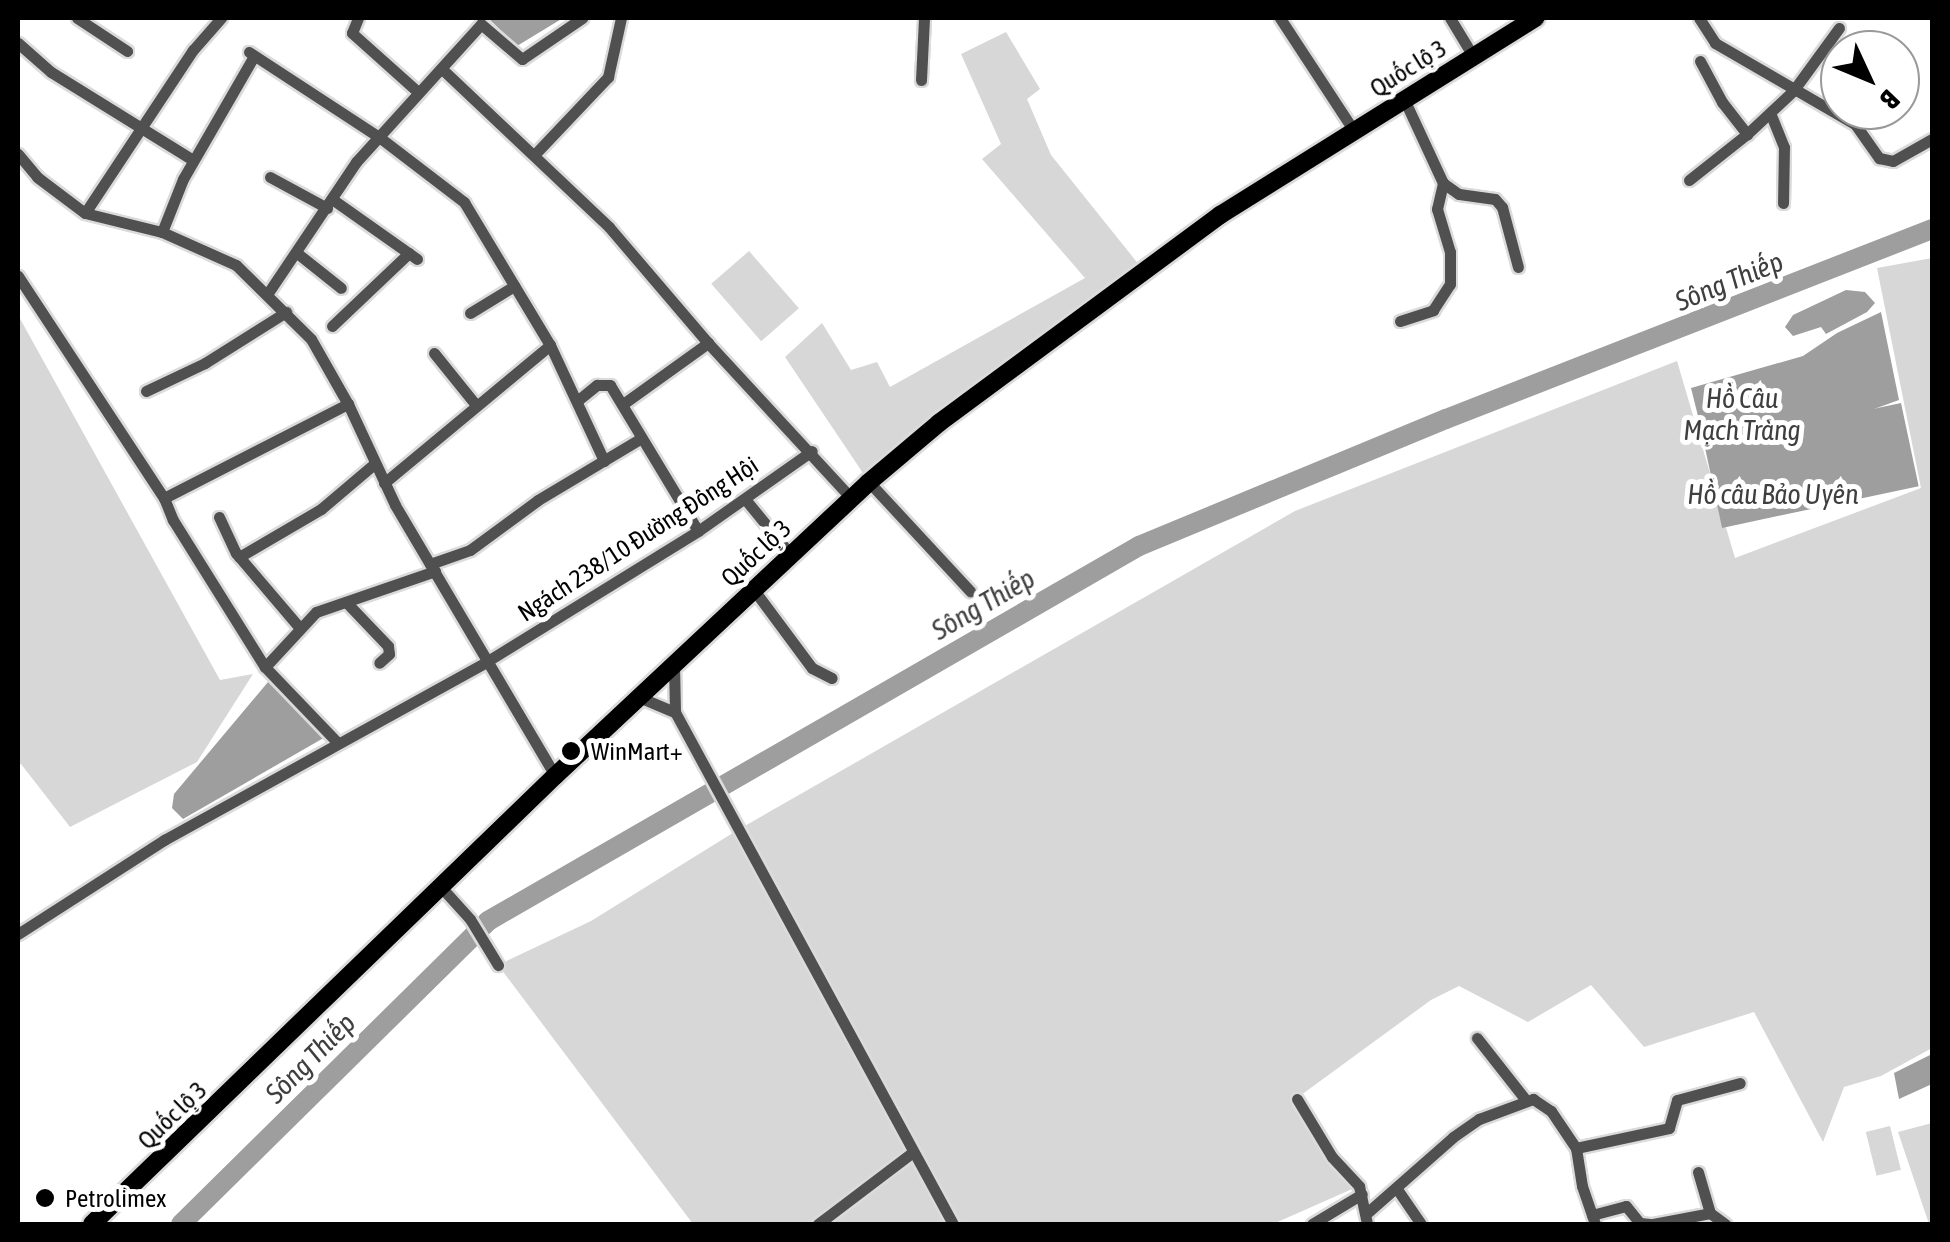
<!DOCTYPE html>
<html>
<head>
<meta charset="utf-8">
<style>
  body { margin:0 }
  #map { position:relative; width:1950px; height:1242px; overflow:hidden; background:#fff; font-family:"Asap Condensed",sans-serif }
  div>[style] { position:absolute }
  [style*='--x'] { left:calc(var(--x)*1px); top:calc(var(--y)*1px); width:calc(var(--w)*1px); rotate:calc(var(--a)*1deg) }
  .green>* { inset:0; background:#d7d7d7; transform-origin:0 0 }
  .water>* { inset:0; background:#9e9e9e; transform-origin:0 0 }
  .river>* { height:20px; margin:-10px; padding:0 10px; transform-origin:10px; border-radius:10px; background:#9e9e9e }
  .roads { filter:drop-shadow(2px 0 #dbdbdb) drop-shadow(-2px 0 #dbdbdb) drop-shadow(0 2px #dbdbdb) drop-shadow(0 -2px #dbdbdb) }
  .minor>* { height:11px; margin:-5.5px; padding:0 5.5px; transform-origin:5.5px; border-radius:5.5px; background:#505050 }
  .highway>* { height:18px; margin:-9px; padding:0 9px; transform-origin:9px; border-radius:9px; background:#000 }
  .dots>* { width:28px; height:28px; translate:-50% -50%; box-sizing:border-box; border:5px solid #fff; border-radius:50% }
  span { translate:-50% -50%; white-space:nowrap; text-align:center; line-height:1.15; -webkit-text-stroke:10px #fff; paint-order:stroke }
  .street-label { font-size:25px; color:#000 }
  .poi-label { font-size:25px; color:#000 }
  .left { translate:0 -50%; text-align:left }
  .water-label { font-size:28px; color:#3f3f3f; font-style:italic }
  .frame { position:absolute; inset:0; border:20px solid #000; pointer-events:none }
  .north { position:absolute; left:1820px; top:30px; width:100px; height:100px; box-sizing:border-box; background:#fff; border:2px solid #999; border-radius:50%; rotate:134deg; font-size:28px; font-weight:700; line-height:40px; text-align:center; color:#000 }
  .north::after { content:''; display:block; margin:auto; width:35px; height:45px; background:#000; clip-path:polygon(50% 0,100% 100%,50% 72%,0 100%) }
</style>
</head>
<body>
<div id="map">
  <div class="green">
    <i style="clip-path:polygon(1006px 32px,1040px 89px,1027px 99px,1051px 155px,1144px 271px,869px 482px,785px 357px,822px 323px,851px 370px,877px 362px,890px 387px,1085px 278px,982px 159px,1001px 144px,961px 54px)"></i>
    <i style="left:749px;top:251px;width:76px;height:50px;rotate:49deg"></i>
    <i style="clip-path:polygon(1932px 258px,1932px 1048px,1881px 1076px,1844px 1087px,1823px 1142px,1754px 1012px,1644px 1047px,1591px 985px,1528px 1022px,1459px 986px,1431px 1000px,1297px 1098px,1359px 1186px,1273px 1224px,693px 1224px,498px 965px,591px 921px,736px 831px,1295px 511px,1677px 361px,1735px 558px,1921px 488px,1877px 268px)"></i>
    <i style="clip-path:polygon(18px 315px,220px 680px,253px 674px,197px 762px,70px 827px,21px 764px,18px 765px)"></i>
    <i style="clip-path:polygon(1932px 1123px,1932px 1223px,1929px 1224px,1898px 1132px)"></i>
    <i style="left:1890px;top:1126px;width:45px;height:25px;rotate:76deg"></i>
  </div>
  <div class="water">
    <i style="clip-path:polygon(488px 18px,563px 18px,517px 46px)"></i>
    <i style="clip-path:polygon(1846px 290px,1865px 292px,1875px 303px,1867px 312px,1826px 334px,1821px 327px,1793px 336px,1785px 327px,1793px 315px)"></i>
    <i style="clip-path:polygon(1881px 312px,1899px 400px,1711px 468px,1691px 388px,1803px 356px,1837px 333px)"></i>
    <i style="left:1901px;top:403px;width:85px;height:201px;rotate:78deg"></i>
    <i style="clip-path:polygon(268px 682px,327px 736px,183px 819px,172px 808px,174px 794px)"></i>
    <i style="clip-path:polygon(1932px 1054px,1932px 1084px,1899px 1099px,1894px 1073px)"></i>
  </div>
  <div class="river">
    <i style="--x:181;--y:1224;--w:431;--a:-44.6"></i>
    <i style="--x:488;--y:921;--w:751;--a:-29.94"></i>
    <i style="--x:1139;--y:546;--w:332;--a:-22.5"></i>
    <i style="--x:1446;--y:419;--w:522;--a:-21.35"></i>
  </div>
  <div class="roads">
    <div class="minor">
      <i style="--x:77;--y:18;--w:60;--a:33.4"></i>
      <i style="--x:358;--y:18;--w:16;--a:112"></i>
      <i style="--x:352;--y:33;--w:89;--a:41.8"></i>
      <i style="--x:1280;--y:18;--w:135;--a:56.8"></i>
      <i style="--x:1450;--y:18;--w:44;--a:58.8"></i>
      <i style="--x:1699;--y:18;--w:30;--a:57"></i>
      <i style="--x:1715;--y:43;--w:162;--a:30.1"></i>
      <i style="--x:1855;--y:124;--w:42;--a:54.8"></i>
      <i style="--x:1879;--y:158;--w:14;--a:12"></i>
      <i style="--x:1893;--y:161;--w:45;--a:-29.4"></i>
      <i style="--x:18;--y:43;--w:44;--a:41.3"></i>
      <i style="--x:51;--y:72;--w:167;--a:31.8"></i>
      <i style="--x:249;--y:52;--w:155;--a:33.2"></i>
      <i style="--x:379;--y:137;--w:107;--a:37.4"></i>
      <i style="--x:464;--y:202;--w:167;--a:59"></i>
      <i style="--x:550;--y:345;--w:128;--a:65"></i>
      <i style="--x:1700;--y:61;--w:47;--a:61.8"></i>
      <i style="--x:1722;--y:102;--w:41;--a:52"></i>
      <i style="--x:1747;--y:134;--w:63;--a:-43.1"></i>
      <i style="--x:1793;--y:91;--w:78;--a:-53.9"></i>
      <i style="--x:442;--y:69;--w:230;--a:43.4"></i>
      <i style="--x:609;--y:227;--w:153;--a:49.5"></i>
      <i style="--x:708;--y:343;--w:211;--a:47.3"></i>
      <i style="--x:921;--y:80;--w:62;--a:-87.2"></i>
      <i style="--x:1404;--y:99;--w:93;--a:65.1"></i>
      <i style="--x:1443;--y:183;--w:19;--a:35"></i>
      <i style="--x:1459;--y:194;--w:36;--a:8"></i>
      <i style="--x:1495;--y:199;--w:11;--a:49"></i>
      <i style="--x:1502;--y:207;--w:62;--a:75.1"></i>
      <i style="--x:1771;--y:115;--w:35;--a:68"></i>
      <i style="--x:1784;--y:147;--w:56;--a:91"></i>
      <i style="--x:536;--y:153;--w:105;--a:-46.5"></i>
      <i style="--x:608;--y:77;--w:60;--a:-77.6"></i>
      <i style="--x:18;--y:154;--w:30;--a:50"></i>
      <i style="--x:37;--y:177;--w:60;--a:36.9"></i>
      <i style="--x:85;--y:213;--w:79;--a:13.9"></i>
      <i style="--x:162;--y:232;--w:81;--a:24"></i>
      <i style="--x:236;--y:265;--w:105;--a:44.6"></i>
      <i style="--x:311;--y:339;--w:75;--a:60.4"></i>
      <i style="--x:348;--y:404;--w:111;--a:65"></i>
      <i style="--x:395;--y:505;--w:315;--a:59.4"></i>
      <i style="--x:270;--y:177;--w:65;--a:28.5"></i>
      <i style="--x:1689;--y:180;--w:74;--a:-38.4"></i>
      <i style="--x:332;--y:199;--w:104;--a:35.2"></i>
      <i style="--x:85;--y:213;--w:196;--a:-56.5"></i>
      <i style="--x:193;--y:50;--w:43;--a:-48.8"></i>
      <i style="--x:162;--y:232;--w:57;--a:-68.4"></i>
      <i style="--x:183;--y:179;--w:142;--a:-60"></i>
      <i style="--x:297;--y:253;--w:56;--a:38.5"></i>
      <i style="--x:18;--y:276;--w:266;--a:56.7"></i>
      <i style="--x:164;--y:498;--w:24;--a:68"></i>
      <i style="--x:173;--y:520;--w:173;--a:58"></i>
      <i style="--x:265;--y:667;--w:104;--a:46.2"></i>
      <i style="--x:268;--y:293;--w:158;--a:-56.1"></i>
      <i style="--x:356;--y:162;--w:186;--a:-47.8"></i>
      <i style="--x:481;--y:24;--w:54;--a:40.5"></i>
      <i style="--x:522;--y:59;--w:73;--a:-34.3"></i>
      <i style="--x:470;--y:313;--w:52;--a:-31.5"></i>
      <i style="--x:1400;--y:321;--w:35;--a:-18"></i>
      <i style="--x:1433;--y:310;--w:31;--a:-57"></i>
      <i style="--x:1450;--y:284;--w:32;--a:-90"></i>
      <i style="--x:1450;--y:252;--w:45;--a:-106.8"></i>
      <i style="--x:1437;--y:209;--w:27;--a:-77"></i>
      <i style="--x:332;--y:326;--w:106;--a:-43.5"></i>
      <i style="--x:434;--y:353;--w:67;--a:51.1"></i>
      <i style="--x:146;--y:391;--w:65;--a:-25.4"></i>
      <i style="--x:205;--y:363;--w:96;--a:-32.2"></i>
      <i style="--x:577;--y:401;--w:26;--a:-39"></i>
      <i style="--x:597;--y:385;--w:13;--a:0"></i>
      <i style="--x:610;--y:385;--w:170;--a:58.9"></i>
      <i style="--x:623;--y:404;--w:105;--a:-35.7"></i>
      <i style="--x:869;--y:482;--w:149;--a:47.2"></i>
      <i style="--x:384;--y:483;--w:216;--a:-39.7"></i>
      <i style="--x:164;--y:498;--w:207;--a:-27.1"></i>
      <i style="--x:745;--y:499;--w:72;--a:50.6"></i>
      <i style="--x:219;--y:517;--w:40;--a:65"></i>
      <i style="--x:236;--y:553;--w:97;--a:49.6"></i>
      <i style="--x:239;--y:557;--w:95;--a:-30.3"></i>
      <i style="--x:321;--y:509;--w:70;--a:-40.3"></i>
      <i style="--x:430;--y:564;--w:42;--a:-19.3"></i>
      <i style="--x:470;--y:550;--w:84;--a:-36.3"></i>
      <i style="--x:538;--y:500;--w:119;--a:-30.9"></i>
      <i style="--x:754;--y:590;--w:97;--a:53.4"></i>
      <i style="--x:812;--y:668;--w:22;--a:27"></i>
      <i style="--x:346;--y:602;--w:61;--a:46.3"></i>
      <i style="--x:388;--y:646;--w:8;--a:83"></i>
      <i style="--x:389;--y:654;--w:13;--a:138"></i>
      <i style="--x:674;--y:664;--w:48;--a:88.8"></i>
      <i style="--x:675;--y:712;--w:583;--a:61.5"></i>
      <i style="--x:265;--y:667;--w:75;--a:-47.2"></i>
      <i style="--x:316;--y:612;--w:126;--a:-19"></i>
      <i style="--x:639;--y:697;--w:39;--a:23"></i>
      <i style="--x:441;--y:887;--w:43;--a:47.8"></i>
      <i style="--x:470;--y:919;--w:54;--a:58.7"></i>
      <i style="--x:18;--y:934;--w:174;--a:-32.8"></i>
      <i style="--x:164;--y:840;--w:368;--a:-28.9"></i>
      <i style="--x:486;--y:662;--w:249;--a:-31.7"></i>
      <i style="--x:698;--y:531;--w:139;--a:-35.1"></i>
      <i style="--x:1477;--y:1038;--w:78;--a:51.8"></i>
      <i style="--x:1297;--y:1099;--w:68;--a:58.9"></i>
      <i style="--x:1332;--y:1157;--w:40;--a:47"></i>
      <i style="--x:1359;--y:1186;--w:39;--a:78"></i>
      <i style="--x:1576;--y:1148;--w:95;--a:-12.1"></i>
      <i style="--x:1669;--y:1128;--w:29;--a:-74"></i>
      <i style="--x:1677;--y:1100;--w:65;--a:-15.1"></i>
      <i style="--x:1698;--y:1172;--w:43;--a:73.7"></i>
      <i style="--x:1397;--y:1189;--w:42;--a:55.6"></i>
      <i style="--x:1368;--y:1212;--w:113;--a:-41.4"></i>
      <i style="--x:1453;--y:1137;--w:32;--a:-35"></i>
      <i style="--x:1479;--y:1119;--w:58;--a:-20.3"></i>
      <i style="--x:1533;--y:1099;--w:22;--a:34"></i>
      <i style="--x:1551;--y:1111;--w:45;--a:56"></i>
      <i style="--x:1576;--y:1148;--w:38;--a:81"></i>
      <i style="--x:1582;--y:1186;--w:40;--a:71.1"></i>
      <i style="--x:1592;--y:1215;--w:35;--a:-15"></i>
      <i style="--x:1626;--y:1206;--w:22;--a:51"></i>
      <i style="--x:1640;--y:1223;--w:10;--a:6"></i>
      <i style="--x:818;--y:1224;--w:119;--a:-37.2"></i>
      <i style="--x:1312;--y:1224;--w:58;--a:-31"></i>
      <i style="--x:1653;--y:1224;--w:58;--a:-10.9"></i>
      <i style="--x:1710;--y:1213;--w:19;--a:36"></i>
    </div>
    <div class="highway">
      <i style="--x:92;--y:1224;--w:644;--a:-44.06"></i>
      <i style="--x:555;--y:776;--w:430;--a:-43.1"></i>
      <i style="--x:869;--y:482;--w:92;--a:-40.1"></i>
      <i style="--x:939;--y:423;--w:350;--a:-36.5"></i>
      <i style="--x:1220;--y:215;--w:372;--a:-32"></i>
    </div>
  </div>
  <div class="dots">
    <i style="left:571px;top:751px;background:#000"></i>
    <i style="left:45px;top:1198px;background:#000"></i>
  </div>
  <div class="street-label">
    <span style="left:1408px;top:68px;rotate:-32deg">Quốc lộ 3</span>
    <span style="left:638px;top:539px;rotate:-33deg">Ngách 238/10 Đường Đông Hội</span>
    <span style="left:756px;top:553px;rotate:-43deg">Quốc lộ 3</span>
    <span style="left:172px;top:1115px;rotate:-44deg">Quốc lộ 3</span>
  </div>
  <div class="poi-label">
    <span class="left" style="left:591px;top:751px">WinMart+</span>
    <span class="left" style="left:65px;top:1198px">Petrolimex</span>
  </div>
  <div class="water-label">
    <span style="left:1729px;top:281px;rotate:-22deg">Sông Thiếp</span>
    <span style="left:1742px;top:414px">Hồ Câu<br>Mạch Tràng</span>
    <span style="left:1773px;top:494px">Hồ câu Bảo Uyên</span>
    <span style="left:983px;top:604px;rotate:-30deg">Sông Thiếp</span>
    <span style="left:310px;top:1058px;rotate:-45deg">Sông Thiếp</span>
  </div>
  <div class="frame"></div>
  <div class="north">B</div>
</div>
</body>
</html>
